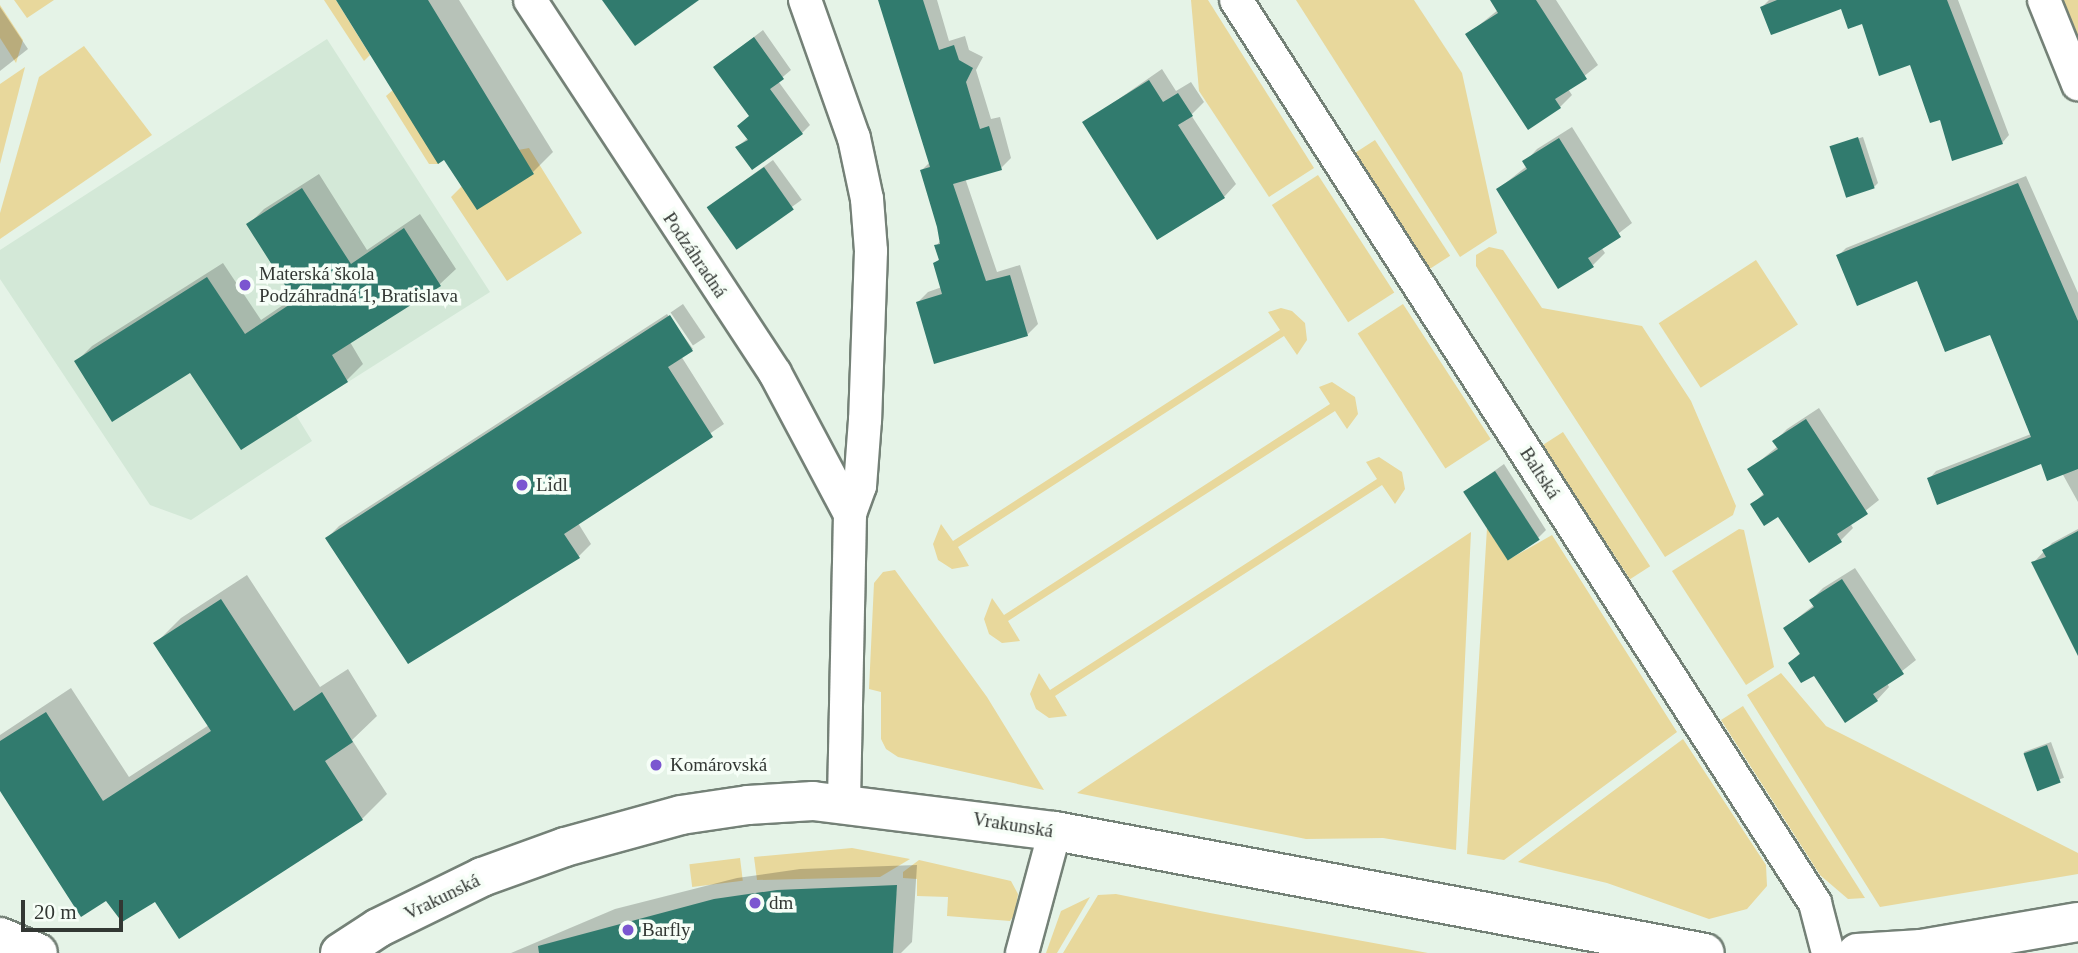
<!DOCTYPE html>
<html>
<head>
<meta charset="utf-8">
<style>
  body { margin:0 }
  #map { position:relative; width:2078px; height:953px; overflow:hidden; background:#e5f3e7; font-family:Georgia,serif }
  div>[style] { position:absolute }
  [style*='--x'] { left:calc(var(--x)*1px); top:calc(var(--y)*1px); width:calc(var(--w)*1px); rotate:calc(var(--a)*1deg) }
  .built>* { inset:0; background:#d3e8d7 }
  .green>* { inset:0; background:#e8d89c; transform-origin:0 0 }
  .shadow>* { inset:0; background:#0003; transform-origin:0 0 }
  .building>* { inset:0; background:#317b6e; transform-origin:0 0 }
  .roads { filter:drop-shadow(2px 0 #748177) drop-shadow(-2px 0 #748177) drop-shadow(0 2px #748177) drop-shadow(0 -2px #748177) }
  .minor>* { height:32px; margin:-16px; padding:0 16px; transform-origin:16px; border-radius:16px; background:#fff }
  .tertiary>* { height:38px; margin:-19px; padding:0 19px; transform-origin:19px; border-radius:19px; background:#fff }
  .dots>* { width:19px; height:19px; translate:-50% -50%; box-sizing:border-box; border:4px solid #f6fef7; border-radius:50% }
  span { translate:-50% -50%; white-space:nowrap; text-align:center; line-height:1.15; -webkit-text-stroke:7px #f6fef7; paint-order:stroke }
  .street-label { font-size:19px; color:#323733 }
  .poi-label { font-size:19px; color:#323733 }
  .left { translate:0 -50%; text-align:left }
  .scale { position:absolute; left:21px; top:900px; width:102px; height:32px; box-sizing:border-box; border:4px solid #323733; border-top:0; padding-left:9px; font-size:21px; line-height:24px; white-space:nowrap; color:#323733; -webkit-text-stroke:5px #f6fef7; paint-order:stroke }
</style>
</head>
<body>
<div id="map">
  <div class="built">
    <i style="clip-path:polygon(327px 39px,490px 292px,296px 415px,312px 441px,191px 520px,150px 505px,0 279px,0 250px)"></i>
  </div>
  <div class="green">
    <i style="clip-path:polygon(14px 0,54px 0,27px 18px)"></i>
    <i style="clip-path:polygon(324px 0,336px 0,370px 55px,364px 61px)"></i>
    <i style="clip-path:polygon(1191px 0,1208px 0,1314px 168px,1269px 197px,1199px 91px)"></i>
    <i style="clip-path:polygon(1296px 0,1414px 0,1462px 73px,1497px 233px,1460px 257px)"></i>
    <i style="clip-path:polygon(2061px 0,2078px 0,2078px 41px)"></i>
    <i style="clip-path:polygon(0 5px,23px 40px,16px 63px,0 38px)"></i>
    <i style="clip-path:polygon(84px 46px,152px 135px,0 239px,0 213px,39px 77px)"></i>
    <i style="clip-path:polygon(25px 67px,0 164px,0 84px)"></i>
    <i style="clip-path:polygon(393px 90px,439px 164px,429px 164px,386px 96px)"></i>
    <i style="left:1375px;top:140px;width:138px;height:24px;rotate:57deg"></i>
    <i style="clip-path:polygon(529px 148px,582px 233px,507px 281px,451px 197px,462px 186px,534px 174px,518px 150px)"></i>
    <i style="left:1318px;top:175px;width:140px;height:55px;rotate:57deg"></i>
    <i style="clip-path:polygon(1489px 247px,1503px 250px,1542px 308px,1642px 326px,1691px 401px,1736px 506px,1733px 515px,1665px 557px,1476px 266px,1476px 255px)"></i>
    <i style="left:1756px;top:260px;width:77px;height:116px;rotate:57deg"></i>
    <i style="left:1403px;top:304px;width:161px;height:54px;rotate:57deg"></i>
    <i style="clip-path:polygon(1281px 308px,1292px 311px,1305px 323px,1307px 340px,1297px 355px,1284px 336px,958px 547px,969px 566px,952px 569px,938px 560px,933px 544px,941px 524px,953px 541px,1280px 330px,1268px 312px)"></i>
    <i style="clip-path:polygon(1332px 382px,1355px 397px,1358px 414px,1347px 429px,1335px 411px,1008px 621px,1020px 641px,1002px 643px,989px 634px,984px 619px,992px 598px,1004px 615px,1330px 404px,1319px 387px)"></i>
    <i style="left:1563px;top:432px;width:160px;height:24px;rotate:57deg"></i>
    <i style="clip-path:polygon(1379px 457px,1402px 472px,1405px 489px,1395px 504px,1382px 485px,1055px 696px,1067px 716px,1049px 718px,1036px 709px,1030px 694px,1039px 673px,1050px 690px,1377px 479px,1366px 462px)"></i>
    <i style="clip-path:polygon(1487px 528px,1508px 560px,1552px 535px,1677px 732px,1504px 860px,1467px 854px)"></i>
    <i style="clip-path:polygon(1739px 529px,1744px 530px,1774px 667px,1746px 685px,1672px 571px)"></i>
    <i style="clip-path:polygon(1471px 532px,1456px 850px,1383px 838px,1306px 839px,1077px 793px)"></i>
    <i style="clip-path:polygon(895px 570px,987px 697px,1044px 790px,898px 757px,886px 749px,881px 739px,881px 692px,869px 689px,874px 583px,883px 572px)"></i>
    <i style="clip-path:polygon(1781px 673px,1826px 726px,2078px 853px,2078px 874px,1880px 907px,1747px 695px)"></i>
    <i style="clip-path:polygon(1743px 706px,1865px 898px,1848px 899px,1820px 875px,1721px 720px)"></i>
    <i style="clip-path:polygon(1683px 739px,1766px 865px,1767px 886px,1747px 909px,1709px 919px,1607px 883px,1518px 862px)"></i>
    <i style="clip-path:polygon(852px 848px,910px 859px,880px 877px,757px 880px,754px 857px)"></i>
    <i style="left:740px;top:858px;width:23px;height:51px;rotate:83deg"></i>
    <i style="clip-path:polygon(919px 860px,1011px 881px,1018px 894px,1015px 914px,1010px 921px,947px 916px,948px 897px,917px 896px,917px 879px,903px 878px,903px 872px)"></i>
    <i style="clip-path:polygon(1116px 894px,1210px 913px,1428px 953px,1063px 953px,1098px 895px)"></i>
    <i style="clip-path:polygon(1090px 897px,1057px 953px,1046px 953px,1061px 911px)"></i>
  </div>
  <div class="shadow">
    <i style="clip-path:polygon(338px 0,459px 0,553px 152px,533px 172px)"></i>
    <i style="clip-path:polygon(881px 0,937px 0,949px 41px,965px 36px,969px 50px,983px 57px,976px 70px,991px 119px,1000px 117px,1011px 158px,1001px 168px,965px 178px,997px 272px,1020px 265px,1038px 324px,1027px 335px,918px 302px,928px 292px,942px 287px,935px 264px,940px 258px,936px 246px,941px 240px,922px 170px,930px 162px)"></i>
    <i style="clip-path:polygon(1498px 0,1556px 0,1598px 65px,1568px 89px,1572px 95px,1560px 107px,1468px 34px,1498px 10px)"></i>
    <i style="clip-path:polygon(1769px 0,1958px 0,2009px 135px,2002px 143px,1942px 117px,1912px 63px,1842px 6px,1762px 7px)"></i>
    <i style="clip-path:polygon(0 7px,28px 49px,0 71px)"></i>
    <i style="clip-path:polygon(763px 30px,791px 70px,778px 81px,810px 125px,802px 133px,737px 147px,748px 138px,751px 115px,715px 67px)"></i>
    <i style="clip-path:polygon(1162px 69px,1176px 91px,1191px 82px,1204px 102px,1191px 115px,1236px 184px,1224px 197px,1084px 123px)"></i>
    <i style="clip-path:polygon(1572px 127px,1632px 223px,1601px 247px,1605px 253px,1593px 265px,1498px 189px,1527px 166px,1525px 162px,1537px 149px)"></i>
    <i style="clip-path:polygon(1863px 137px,1878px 183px,1874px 187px,1831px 147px)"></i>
    <i style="left:773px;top:160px;width:49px;height:79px;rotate:54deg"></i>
    <i style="clip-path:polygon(319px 174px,367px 250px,420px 214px,456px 269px,440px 284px,350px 342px,363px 364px,347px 380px,242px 447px,191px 370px,76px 362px,92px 346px,223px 263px,261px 320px,295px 297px,248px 225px,264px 209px)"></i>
    <i style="clip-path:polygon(2026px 176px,2078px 293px,2078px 502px,2062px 473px,2042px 462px,1929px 479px,1936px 471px,2031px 434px,1991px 333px,1918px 279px,1838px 256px,1846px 248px)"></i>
    <i style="left:683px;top:304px;width:40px;height:15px;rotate:56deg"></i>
    <i style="clip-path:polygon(667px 314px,693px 349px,681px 356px,724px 424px,578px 523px,591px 544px,579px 556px,327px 538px,339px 526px)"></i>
    <i style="clip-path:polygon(1819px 408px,1879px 500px,1850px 523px,1853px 528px,1841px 540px,1809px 561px,1778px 514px,1752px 505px,1764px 493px,1749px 470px,1778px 446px,1775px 441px,1787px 429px)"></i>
    <i style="clip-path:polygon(1504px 464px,1546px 530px,1538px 538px,1465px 492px)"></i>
    <i style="clip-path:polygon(2078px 529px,2078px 611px,2033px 563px,2052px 543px)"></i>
    <i style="clip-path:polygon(1855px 568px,1916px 660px,1887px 683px,1889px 687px,1877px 700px,1845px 720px,1815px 673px,1790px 663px,1801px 652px,1785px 628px,1814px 605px,1811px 600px,1823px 588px)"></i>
    <i style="clip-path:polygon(247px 575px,320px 687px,348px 669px,377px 716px,352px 740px,387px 794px,362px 819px,156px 900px,0 788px,0 735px,71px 688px,129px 777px,209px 725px,156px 643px,181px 618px)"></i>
    <i style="left:2051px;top:742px;width:38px;height:29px;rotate:70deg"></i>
    <i style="clip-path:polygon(917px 865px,912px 942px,901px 953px,511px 953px,615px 909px,737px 878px,800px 869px)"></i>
  </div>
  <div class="building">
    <i style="clip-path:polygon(336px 0,428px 0,534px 174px,477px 210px,444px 160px,438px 164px)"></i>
    <i style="clip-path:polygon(602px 0,699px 0,635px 46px)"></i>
    <i style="clip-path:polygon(878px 0,923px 0,939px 50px,954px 45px,959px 60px,973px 68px,966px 82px,980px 129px,989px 126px,1002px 170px,953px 184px,986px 281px,1010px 275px,1028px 336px,934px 364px,916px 302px,942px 294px,933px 263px,939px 260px,934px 245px,940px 244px,937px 227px,920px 170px,930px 167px)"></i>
    <i style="clip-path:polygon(1490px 0,1536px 0,1587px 79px,1555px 99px,1561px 108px,1528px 130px,1465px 34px,1498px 13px)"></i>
    <i style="clip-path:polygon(1777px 0,1947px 0,2003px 144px,1952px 161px,1940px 120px,1930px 123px,1910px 65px,1879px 76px,1862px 24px,1848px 29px,1841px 9px,1771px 35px,1760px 7px)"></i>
    <i style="clip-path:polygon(754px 37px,784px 79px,770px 89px,803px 134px,752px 170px,735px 147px,748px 140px,737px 126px,749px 116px,713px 67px)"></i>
    <i style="clip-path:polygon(1149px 80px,1163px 102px,1178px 93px,1193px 116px,1178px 125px,1225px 198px,1157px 240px,1082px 122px)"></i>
    <i style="left:1858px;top:137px;width:54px;height:30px;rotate:72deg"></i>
    <i style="clip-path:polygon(1559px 138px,1621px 237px,1588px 258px,1594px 267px,1558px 289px,1496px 189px,1527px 169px,1522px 161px)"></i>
    <i style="left:764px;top:167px;width:52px;height:70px;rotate:55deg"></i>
    <i style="clip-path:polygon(2018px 183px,2078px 321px,2078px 469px,2047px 481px,2041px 464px,1937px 505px,1927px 478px,2031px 437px,1990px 335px,1945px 352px,1917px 281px,1857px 306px,1836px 255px)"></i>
    <i style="clip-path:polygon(302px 188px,351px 264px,404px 228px,441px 286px,332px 355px,348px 382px,241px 450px,190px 373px,112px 422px,74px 361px,207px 277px,245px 334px,295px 301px,246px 224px)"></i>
    <i style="clip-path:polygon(670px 315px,693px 351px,668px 367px,713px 437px,564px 534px,580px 558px,408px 664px,325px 538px)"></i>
    <i style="clip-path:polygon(1806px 419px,1868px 514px,1837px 534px,1842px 542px,1809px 563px,1778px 517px,1764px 526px,1750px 504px,1764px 495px,1747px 469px,1778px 449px,1772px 441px)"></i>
    <i style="left:1495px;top:471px;width:82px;height:38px;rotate:57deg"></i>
    <i style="clip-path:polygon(2078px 531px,2078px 656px,2031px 562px,2046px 557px,2042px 550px)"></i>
    <i style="clip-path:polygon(1842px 579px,1904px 674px,1873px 694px,1878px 701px,1845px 723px,1814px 676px,1801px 683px,1788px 663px,1800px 654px,1783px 628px,1814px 607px,1809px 600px)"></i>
    <i style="clip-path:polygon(221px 599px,294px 711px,322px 692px,353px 742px,325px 761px,363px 820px,179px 939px,155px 902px,122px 922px,106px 901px,81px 917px,0 791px,0 741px,46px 712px,103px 801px,211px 731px,153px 643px)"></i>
    <i style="left:2047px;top:745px;width:40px;height:25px;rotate:70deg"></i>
    <i style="clip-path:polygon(897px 885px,893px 953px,539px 953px,538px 946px,714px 899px,777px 890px)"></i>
  </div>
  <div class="roads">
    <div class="minor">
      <i style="--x:530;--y:0;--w:446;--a:56.7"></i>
      <i style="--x:775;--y:373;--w:160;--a:62"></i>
      <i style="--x:805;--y:0;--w:146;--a:70.5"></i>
      <i style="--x:854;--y:138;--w:62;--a:78"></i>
      <i style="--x:867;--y:199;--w:52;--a:85.6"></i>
      <i style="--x:871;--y:251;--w:169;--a:92"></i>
      <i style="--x:865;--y:420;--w:66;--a:94.3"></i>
      <i style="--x:860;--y:486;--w:30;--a:110"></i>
      <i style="--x:850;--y:514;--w:288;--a:91.2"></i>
      <i style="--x:1236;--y:0;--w:1073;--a:57.33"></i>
      <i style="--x:1815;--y:903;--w:52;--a:75.4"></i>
      <i style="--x:2044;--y:0;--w:91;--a:68"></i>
      <i style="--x:1022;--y:953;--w:126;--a:-74.9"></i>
    </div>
    <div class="tertiary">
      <i style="--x:0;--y:937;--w:41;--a:22.8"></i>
      <i style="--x:340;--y:953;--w:45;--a:-33.3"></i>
      <i style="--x:378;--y:928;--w:116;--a:-26.1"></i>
      <i style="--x:482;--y:877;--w:88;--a:-19.9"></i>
      <i style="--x:565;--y:847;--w:120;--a:-15.4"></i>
      <i style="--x:681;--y:815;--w:68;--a:-8.5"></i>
      <i style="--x:748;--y:805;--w:65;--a:-3.5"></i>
      <i style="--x:813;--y:801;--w:244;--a:7.1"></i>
      <i style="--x:1055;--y:831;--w:661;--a:10.63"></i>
      <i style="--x:1857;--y:953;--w:64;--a:-3.6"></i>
      <i style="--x:1921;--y:949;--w:159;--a:-9.8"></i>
    </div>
  </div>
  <div class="dots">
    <i style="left:245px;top:285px;background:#7b56d0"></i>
    <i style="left:522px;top:485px;background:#7b56d0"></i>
    <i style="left:656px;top:765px;background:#7b56d0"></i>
    <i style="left:755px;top:903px;background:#7b56d0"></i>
    <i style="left:628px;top:930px;background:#7b56d0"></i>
  </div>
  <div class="street-label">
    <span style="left:695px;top:255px;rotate:56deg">Podzáhradná</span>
    <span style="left:1540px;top:473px;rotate:57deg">Baltská</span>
    <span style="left:1013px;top:825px;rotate:9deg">Vrakunská</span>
    <span style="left:442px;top:897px;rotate:-26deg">Vrakunská</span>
  </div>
  <div class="poi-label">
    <span class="left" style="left:259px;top:285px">Materská škola<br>Podzáhradná 1, Bratislava</span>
    <span class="left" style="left:536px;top:485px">Lidl</span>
    <span class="left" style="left:670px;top:765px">Komárovská</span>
    <span class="left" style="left:769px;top:903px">dm</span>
    <span class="left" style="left:642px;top:930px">Barfly</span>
  </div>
  <div class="scale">20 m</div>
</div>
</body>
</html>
